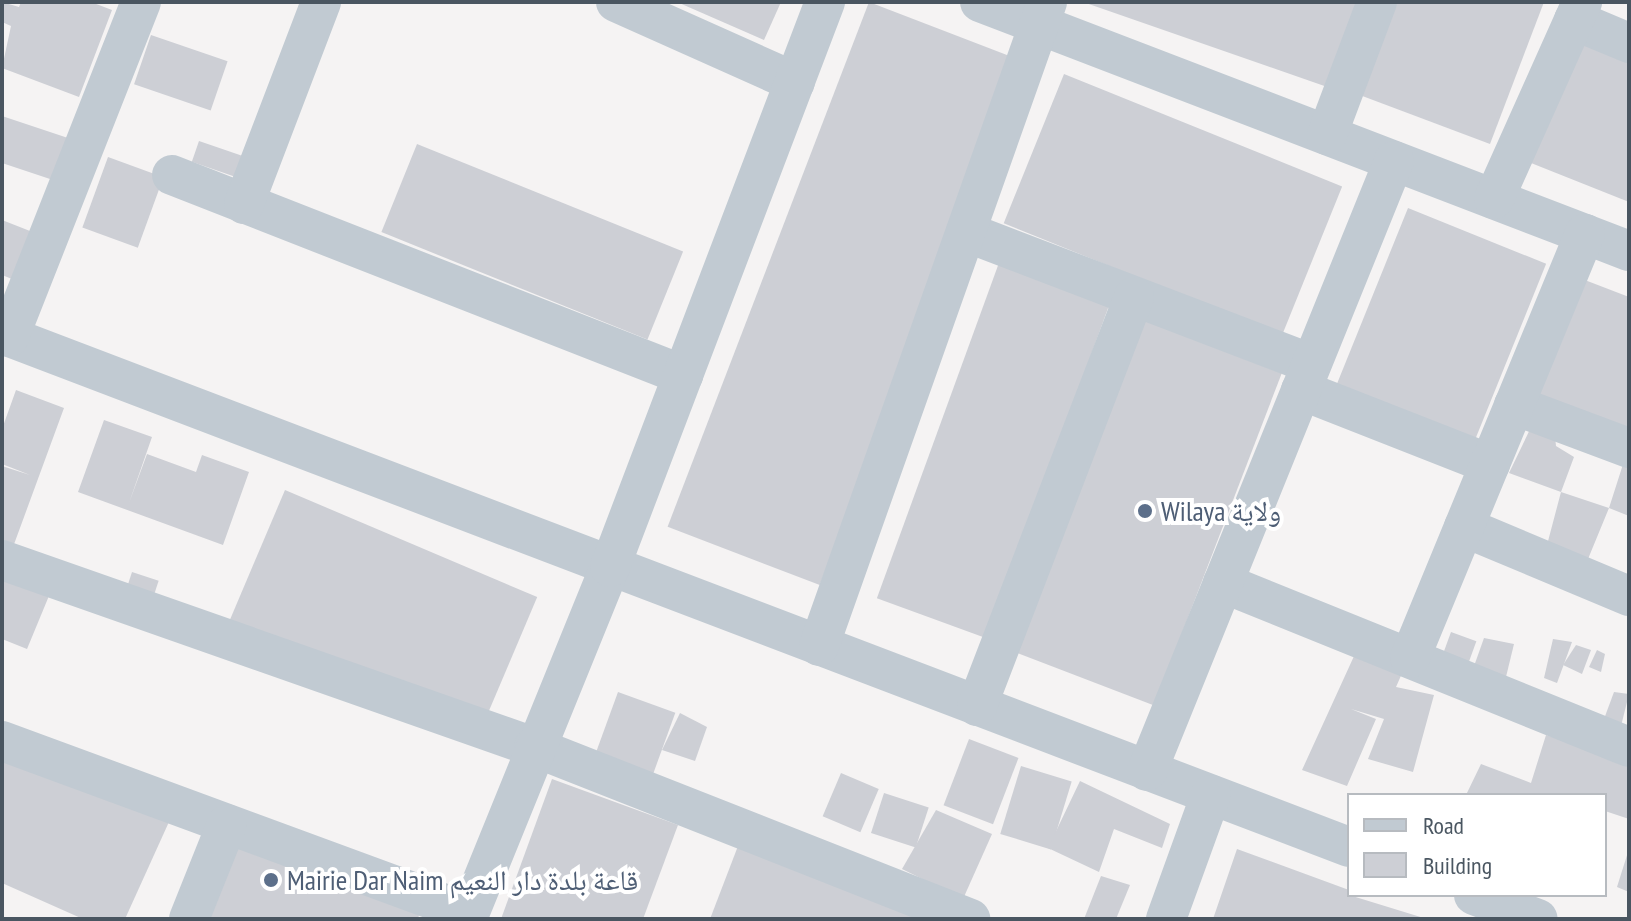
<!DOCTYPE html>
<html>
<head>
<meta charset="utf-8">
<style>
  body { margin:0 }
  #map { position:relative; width:1631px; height:921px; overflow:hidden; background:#f5f3f3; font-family:"PT Sans Narrow","Noto Naskh Arabic",sans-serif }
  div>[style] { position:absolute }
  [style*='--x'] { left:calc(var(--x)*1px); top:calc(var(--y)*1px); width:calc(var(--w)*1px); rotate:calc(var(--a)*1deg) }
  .building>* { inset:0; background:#cdcfd5; transform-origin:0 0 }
  .minor>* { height:40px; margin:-20px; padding:0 20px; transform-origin:20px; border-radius:20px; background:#c1cad2 }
  .dots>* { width:22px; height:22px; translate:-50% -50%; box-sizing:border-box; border:4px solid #fff; border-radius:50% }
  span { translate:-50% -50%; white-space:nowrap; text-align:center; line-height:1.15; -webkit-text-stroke:8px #fff; paint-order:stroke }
  .service-label { font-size:28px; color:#4e5e75 }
  .left { translate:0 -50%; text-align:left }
  .frame { position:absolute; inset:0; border:4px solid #4a5661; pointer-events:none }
  .legend { position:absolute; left:1347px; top:793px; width:260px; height:104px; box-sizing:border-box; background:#fff; border:2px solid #b7bbc0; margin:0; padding:10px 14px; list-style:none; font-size:24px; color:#4a5661 }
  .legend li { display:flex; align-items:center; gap:16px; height:40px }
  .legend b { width:40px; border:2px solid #b7bbc0 }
</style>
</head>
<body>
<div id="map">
  <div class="building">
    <i style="clip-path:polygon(2px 2px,19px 7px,21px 2px,91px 2px,112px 10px,79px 97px,2px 68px,11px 26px,2px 22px)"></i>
    <i style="clip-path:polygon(677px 2px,781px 2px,764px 40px)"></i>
    <i style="left:869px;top:2px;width:163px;height:562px;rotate:21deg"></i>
    <i style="clip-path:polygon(1083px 2px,1364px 2px,1333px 89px)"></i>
    <i style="clip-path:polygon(1383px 2px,1544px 2px,1490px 144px,1349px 91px)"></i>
    <i style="left:151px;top:35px;width:81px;height:52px;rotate:19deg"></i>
    <i style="clip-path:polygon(1575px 40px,1629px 61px,1629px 202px,1526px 161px)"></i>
    <i style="left:1064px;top:74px;width:300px;height:161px;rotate:22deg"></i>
    <i style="clip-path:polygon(2px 116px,68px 138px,53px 180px,2px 163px)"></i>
    <i style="left:199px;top:141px;width:54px;height:22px;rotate:19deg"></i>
    <i style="left:417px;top:144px;width:287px;height:95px;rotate:22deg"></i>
    <i style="left:108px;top:157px;width:59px;height:75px;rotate:20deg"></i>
    <i style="left:1408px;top:208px;width:149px;height:196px;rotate:22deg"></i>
    <i style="clip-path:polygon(2px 220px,30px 231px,12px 279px,2px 275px)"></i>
    <i style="left:1000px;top:260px;width:118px;height:360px;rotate:20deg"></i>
    <i style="clip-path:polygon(1577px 277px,1629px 297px,1629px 431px,1532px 395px)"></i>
    <i style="left:1138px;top:318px;width:154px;height:356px;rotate:21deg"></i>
    <i style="clip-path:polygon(16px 390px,64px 408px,13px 547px,2px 543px,2px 466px,30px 475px,2px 464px,2px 429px)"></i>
    <i style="clip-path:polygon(104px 420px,152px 437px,129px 503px,147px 454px,196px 472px,202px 455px,249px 472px,223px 545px,78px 492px)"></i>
    <i style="clip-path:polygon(1534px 421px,1554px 426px,1556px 446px,1574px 457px,1561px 492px,1509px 473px)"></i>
    <i style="clip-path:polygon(1625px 458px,1629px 459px,1629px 516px,1609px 508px,1588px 559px,1547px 545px,1561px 492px,1609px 508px)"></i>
    <i style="left:285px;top:490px;width:274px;height:149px;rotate:23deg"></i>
    <i style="left:132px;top:572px;width:28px;height:19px;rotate:18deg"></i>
    <i style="clip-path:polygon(2px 576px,51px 591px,27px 649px,2px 639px)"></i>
    <i style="left:1451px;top:632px;width:27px;height:26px;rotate:20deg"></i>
    <i style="clip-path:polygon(1484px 638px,1514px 644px,1505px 681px,1473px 669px)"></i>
    <i style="clip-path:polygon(1553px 639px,1572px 642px,1557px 683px,1544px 678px)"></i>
    <i style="clip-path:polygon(1360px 643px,1407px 662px,1396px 687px,1434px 695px,1413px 772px,1368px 759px,1384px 719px,1351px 709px,1376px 719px,1347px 786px,1302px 770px)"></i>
    <i style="clip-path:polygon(1576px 645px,1591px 650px,1582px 674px,1563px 665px)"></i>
    <i style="clip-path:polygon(1597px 650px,1605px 654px,1601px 672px,1589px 667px)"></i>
    <i style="left:618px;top:692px;width:61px;height:70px;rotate:20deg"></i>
    <i style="clip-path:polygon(1614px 692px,1629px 694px,1621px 726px,1604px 719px)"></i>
    <i style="clip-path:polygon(680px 713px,707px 727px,695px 761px,662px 750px)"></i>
    <i style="clip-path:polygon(1546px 735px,1629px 762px,1629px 819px,1605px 811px,1605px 795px,1466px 795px,1481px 764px,1531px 783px)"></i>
    <i style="left:969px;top:739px;width:53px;height:71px;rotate:21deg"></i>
    <i style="clip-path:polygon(2px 749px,173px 813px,125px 919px,83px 919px,2px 883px)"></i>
    <i style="left:1021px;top:766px;width:53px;height:71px;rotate:17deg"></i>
    <i style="left:841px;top:773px;width:41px;height:47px;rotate:23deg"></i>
    <i style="clip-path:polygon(552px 779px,678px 825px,643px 919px,501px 919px)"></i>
    <i style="clip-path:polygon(1080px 781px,1170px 824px,1162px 848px,1114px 829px,1099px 872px,1048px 848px)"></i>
    <i style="left:884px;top:793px;width:47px;height:42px;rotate:18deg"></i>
    <i style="clip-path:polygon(936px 810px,992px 834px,963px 899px,902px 869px)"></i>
    <i style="clip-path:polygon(230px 844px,419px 915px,418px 919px,202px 919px)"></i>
    <i style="clip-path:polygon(738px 846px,933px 919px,710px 919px)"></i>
    <i style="clip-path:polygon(1237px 849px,1349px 890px,1349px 895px,1427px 919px,1213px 919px)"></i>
    <i style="clip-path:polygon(1628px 852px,1629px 852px,1629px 892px,1617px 887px)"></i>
    <i style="clip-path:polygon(1101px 876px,1130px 885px,1116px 919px,1084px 919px)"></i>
  </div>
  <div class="minor">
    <i style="--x:616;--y:2;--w:196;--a:24.1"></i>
    <i style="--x:980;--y:2;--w:695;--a:20.99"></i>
    <i style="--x:1574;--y:20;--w:60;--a:22.7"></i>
    <i style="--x:1327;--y:135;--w:142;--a:-69.4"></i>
    <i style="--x:172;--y:175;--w:549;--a:21.37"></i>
    <i style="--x:1494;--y:199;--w:216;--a:-65.9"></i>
    <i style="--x:244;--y:204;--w:216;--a:-69.1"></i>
    <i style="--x:966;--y:232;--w:369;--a:20.9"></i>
    <i style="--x:2;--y:334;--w:1441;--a:20.85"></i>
    <i style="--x:9;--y:337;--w:360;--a:-68.5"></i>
    <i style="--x:1301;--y:390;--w:203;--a:21.4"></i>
    <i style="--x:1514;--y:405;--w:123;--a:20.5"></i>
    <i style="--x:1464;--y:527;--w:179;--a:22.7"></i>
    <i style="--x:2;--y:560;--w:564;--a:19.37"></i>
    <i style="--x:534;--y:747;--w:469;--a:21.5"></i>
    <i style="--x:1223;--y:583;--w:438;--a:22"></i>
    <i style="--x:819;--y:646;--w:683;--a:-70.5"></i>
    <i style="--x:1410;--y:658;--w:459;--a:-67.6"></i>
    <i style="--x:977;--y:706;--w:438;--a:-69"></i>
    <i style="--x:2;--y:741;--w:498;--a:20.2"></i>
    <i style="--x:1147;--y:771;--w:658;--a:-67.96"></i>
    <i style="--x:1474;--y:895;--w:68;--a:20.6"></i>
    <i style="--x:189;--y:919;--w:102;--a:-68.2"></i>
    <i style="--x:467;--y:919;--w:380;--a:-67.9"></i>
    <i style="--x:610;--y:567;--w:605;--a:-69.17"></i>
    <i style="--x:1166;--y:919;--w:132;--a:-70.1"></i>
  </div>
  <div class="dots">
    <i style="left:1145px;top:511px;background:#5c6f8a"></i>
    <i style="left:271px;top:880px;background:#5c6f8a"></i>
  </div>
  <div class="service-label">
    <span class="left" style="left:1161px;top:511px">Wilaya ولاية</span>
    <span class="left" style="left:287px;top:880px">Mairie Dar Naim قاعة بلدة دار النعيم</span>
  </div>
  <div class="frame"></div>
  <ul class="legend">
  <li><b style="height:10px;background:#c1cad2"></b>Road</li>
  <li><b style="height:22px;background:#cdcfd5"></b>Building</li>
  </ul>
</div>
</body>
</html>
